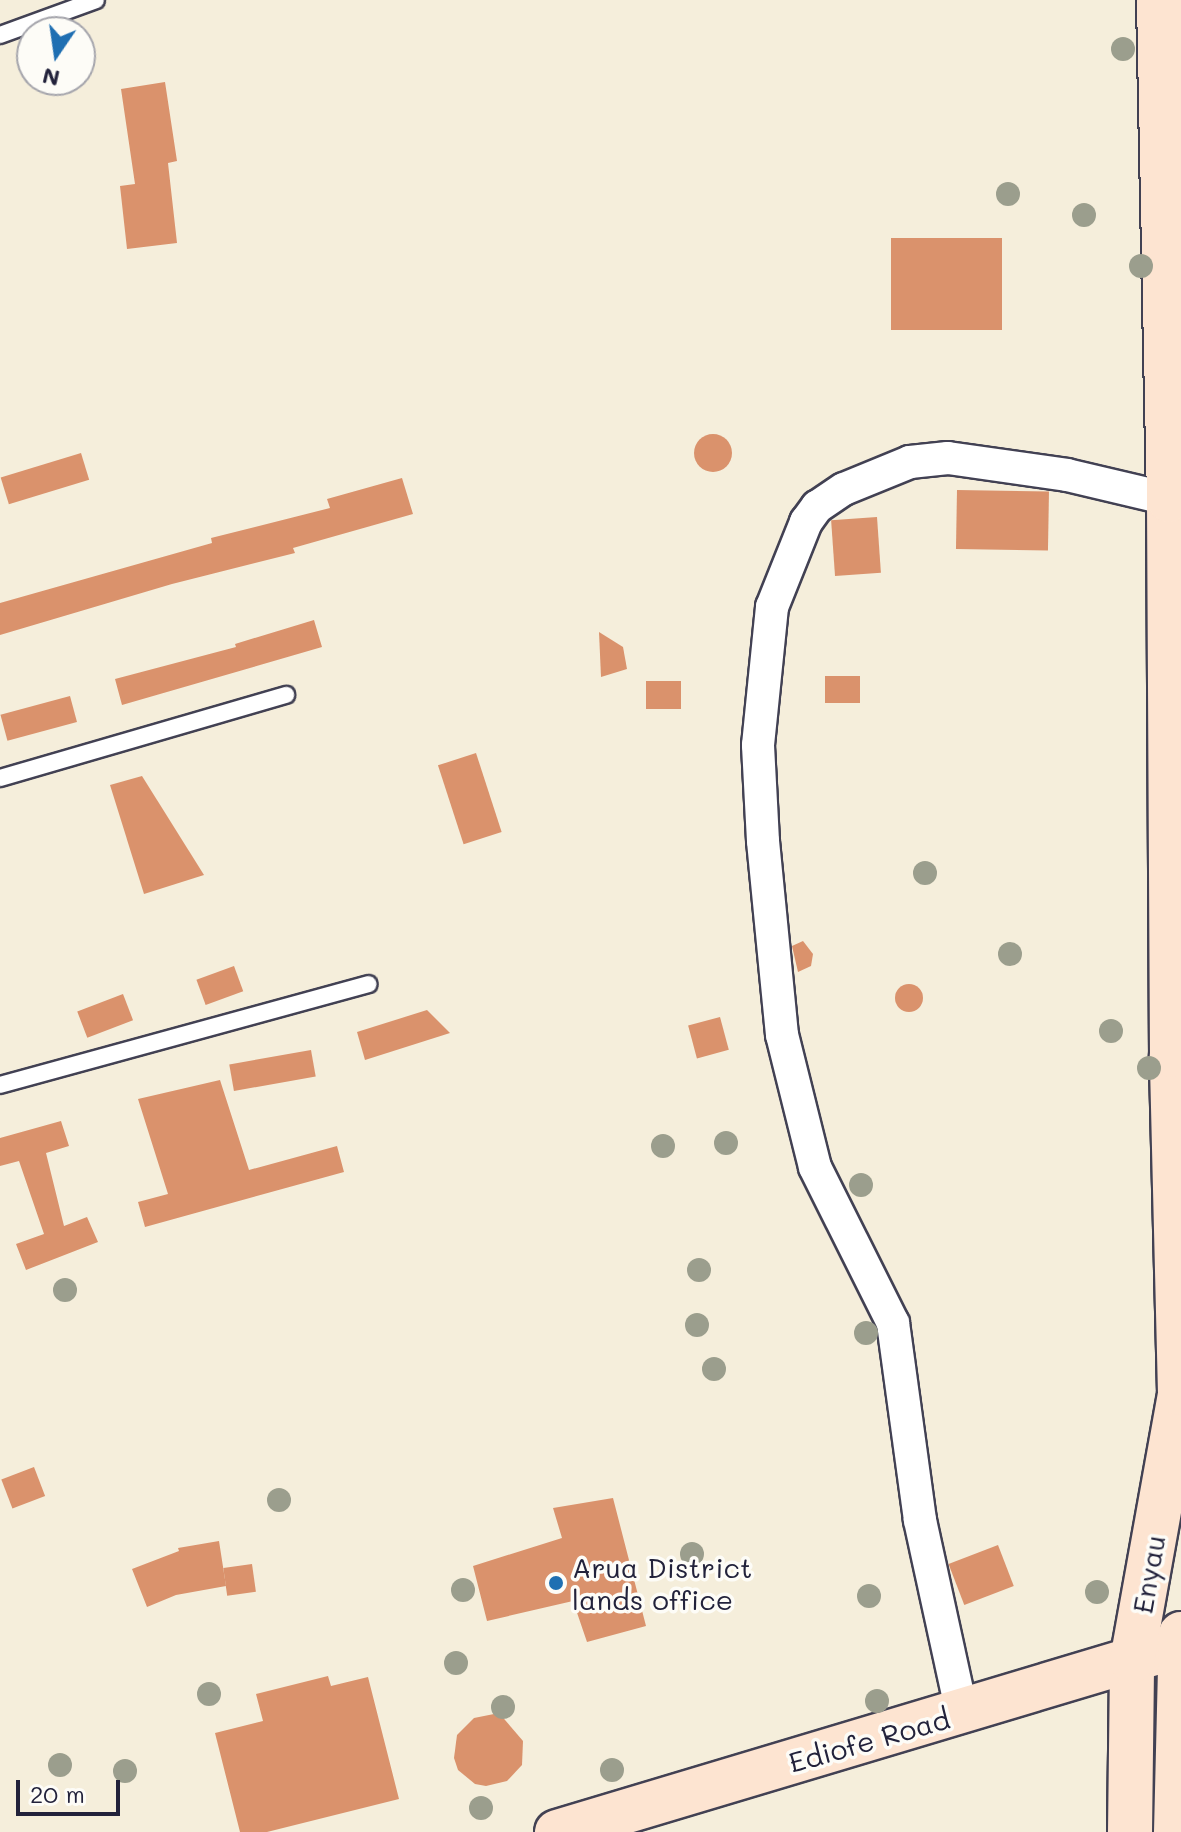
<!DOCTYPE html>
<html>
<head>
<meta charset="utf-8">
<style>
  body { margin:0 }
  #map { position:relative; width:1181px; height:1832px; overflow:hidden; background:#f5eedb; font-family:Mali,sans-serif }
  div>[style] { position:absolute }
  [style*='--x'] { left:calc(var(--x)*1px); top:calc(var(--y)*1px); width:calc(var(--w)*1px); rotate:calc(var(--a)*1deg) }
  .building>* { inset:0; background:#da926c; transform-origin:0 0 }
  .round { border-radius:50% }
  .roads { filter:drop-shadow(2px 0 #424153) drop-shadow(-2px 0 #424153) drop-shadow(0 2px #424153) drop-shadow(0 -2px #424153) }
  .lane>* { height:16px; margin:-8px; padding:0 8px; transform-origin:8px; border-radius:8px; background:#fff }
  .street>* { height:32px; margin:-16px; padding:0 16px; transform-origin:16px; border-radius:16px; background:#fff }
  .secondary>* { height:44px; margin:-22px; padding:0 22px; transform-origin:22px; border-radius:22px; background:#fde4d1 }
  .trees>* { width:24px; height:24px; margin:-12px; border-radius:50%; background:#9b9e8d }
  .dots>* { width:22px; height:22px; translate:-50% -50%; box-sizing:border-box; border:4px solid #fdfcf7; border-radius:50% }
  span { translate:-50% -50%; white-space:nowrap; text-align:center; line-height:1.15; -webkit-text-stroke:7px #fdfcf7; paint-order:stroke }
  .poi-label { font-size:28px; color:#22223b }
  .left { translate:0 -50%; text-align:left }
  .street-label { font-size:28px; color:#22223b }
  .north { position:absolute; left:16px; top:16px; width:80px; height:80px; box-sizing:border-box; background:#fdfcf7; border:2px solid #a5a5ac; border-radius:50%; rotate:193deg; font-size:22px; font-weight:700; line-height:32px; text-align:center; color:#22223b }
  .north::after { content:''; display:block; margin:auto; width:28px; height:36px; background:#1f6fb2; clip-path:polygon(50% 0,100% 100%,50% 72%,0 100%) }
  .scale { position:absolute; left:16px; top:1780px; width:104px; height:36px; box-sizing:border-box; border:4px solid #22223b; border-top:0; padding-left:10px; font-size:24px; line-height:28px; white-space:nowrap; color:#22223b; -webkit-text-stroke:6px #fdfcf7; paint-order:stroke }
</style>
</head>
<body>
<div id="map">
  <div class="building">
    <i style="clip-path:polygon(165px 82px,177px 161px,168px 163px,177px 243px,127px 249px,120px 186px,135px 184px,121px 89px)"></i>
    <i style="left:891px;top:238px;width:111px;height:92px"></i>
    <i class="round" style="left:694px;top:434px;width:38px;height:38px"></i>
    <i style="left:81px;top:453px;width:28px;height:84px;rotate:73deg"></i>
    <i style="clip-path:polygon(402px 478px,413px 514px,293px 548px,295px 553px,172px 584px,0 635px,0 603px,212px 543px,211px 538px,330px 508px,327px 499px)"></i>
    <i style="left:957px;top:490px;width:92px;height:59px;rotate:1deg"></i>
    <i style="left:877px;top:517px;width:56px;height:46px;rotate:86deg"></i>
    <i style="clip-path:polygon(314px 620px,322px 647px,122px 705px,115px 679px,236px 647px,235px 644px)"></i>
    <i style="clip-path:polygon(599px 632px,623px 647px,627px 669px,601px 677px)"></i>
    <i style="left:825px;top:676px;width:35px;height:27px"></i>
    <i style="left:646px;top:681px;width:35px;height:28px"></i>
    <i style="left:70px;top:696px;width:27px;height:72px;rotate:75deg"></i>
    <i style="left:476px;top:753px;width:83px;height:40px;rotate:72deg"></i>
    <i style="clip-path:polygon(142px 776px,204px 875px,144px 894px,110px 785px)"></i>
    <i style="clip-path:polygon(803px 941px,813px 954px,811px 966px,798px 972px,792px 946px)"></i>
    <i style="left:234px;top:966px;width:27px;height:40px;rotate:70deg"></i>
    <i class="round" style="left:895px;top:984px;width:28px;height:28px"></i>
    <i style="left:123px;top:994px;width:28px;height:49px;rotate:69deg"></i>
    <i style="clip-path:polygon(427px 1010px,450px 1033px,365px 1060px,357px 1032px)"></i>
    <i style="left:720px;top:1017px;width:34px;height:33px;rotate:75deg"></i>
    <i style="left:311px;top:1050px;width:27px;height:83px;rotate:80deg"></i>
    <i style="clip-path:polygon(220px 1080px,249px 1170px,337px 1146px,344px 1172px,145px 1227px,138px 1202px,168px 1194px,138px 1099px)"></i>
    <i style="clip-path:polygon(61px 1121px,69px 1146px,46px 1153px,64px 1226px,87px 1217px,98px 1242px,26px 1270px,16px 1244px,44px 1234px,19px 1161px,0 1166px,0 1138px)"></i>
    <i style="left:34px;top:1467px;width:31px;height:35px;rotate:69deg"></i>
    <i style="clip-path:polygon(613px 1498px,646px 1626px,587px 1642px,573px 1601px,487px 1621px,473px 1566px,562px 1538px,553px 1508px)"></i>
    <i style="clip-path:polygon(219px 1541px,226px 1586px,176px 1595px,147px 1607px,132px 1569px,179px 1551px,178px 1548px)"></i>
    <i style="left:998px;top:1545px;width:44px;height:53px;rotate:69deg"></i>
    <i style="left:252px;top:1564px;width:28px;height:29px;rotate:82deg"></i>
    <i style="clip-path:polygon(328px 1676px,331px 1686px,368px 1677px,399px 1799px,267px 1832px,240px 1832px,215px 1733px,263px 1721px,256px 1694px)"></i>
    <i style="clip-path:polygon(499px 1713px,523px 1741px,522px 1765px,507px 1781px,486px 1786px,475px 1784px,458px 1770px,454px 1758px,457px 1735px,474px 1718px)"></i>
  </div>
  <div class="roads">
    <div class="lane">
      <i style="--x:0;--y:35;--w:102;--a:-20"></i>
      <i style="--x:0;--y:778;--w:298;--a:-16.2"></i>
      <i style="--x:0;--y:1085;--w:382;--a:-15.3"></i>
    </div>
    <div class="street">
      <i style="--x:962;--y:1713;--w:198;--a:-102.3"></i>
      <i style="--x:920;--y:1520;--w:199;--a:-97.8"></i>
      <i style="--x:893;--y:1323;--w:174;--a:-116.6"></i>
      <i style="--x:815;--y:1167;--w:136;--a:-104"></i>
      <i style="--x:782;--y:1035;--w:195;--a:-95.6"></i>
      <i style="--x:763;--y:841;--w:96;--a:-93"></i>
      <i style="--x:758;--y:745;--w:139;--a:-84.2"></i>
      <i style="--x:772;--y:607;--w:92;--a:-68.2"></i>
      <i style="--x:806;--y:522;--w:19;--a:-54"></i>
      <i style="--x:817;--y:507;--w:32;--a:-34"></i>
      <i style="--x:844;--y:489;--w:71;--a:-22.2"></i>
      <i style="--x:910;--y:462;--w:38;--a:-6"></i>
      <i style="--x:948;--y:458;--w:120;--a:8.1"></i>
      <i style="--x:1067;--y:475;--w:117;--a:13.3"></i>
    </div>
    <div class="secondary">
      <i style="--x:557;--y:1832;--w:651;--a:-16.68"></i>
      <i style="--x:1130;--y:1832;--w:171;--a:-89.3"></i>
      <i style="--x:1132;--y:1661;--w:272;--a:-79.8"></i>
      <i style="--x:1180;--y:1393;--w:338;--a:-91.4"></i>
      <i style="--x:1172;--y:1055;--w:555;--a:-90.31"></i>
      <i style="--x:1169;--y:500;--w:500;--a:-91.15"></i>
      <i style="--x:1176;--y:1832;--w:198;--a:-88.6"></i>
    </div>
  </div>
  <div class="trees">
    <i style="left:1123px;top:49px"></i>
    <i style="left:1008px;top:194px"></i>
    <i style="left:1084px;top:215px"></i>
    <i style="left:1141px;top:266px"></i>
    <i style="left:925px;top:873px"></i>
    <i style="left:1010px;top:954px"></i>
    <i style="left:1111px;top:1031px"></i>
    <i style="left:1149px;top:1068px"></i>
    <i style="left:726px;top:1143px"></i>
    <i style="left:663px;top:1146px"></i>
    <i style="left:861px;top:1185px"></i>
    <i style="left:699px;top:1270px"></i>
    <i style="left:65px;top:1290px"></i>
    <i style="left:697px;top:1325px"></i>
    <i style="left:866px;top:1333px"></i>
    <i style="left:714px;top:1369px"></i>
    <i style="left:279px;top:1500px"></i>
    <i style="left:692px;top:1554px"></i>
    <i style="left:463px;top:1590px"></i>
    <i style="left:1097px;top:1592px"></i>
    <i style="left:869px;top:1596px"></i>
    <i style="left:456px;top:1663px"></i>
    <i style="left:209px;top:1694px"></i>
    <i style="left:877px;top:1701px"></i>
    <i style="left:503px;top:1707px"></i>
    <i style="left:60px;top:1765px"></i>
    <i style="left:612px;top:1770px"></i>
    <i style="left:125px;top:1771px"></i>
    <i style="left:481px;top:1808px"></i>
  </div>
  <div class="dots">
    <i style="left:556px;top:1583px;background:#1f6fb2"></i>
  </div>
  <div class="poi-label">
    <span class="left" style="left:572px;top:1583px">Arua District<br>lands office</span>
  </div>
  <div class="street-label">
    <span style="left:1148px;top:1574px;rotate:-80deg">Enyau</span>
    <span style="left:869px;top:1740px;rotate:-16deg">Ediofe Road</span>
  </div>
  <div class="north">N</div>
  <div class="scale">20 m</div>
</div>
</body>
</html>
